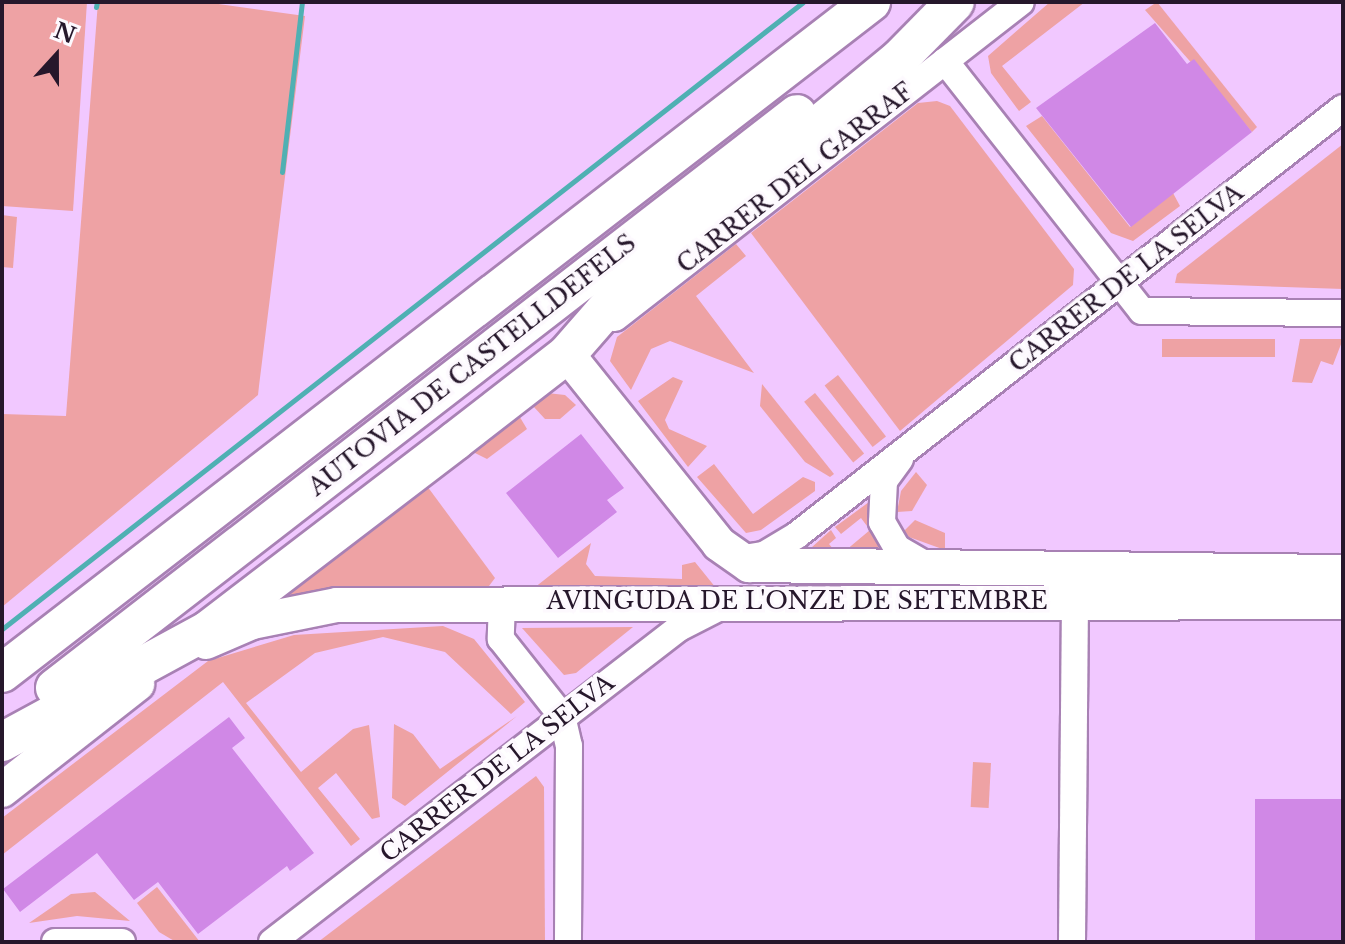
<!DOCTYPE html>
<html>
<head>
<meta charset="utf-8">
<style>
  body { margin:0 }
  #map { position:relative; width:1345px; height:944px; overflow:hidden; background:#f1c8ff; font-family:"Libre Baskerville",serif }
  div>[style] { position:absolute }
  [style*='--x'] { left:calc(var(--x)*1px); top:calc(var(--y)*1px); width:calc(var(--w)*1px); rotate:calc(var(--a)*1deg) }
  .green>* { inset:0; background:#eea2a4; transform-origin:0 0 }
  .stream>* { height:5px; margin:-2.5px; padding:0 2.5px; transform-origin:2.5px; border-radius:2.5px; background:#4fb0b3 }
  .building>* { inset:0; background:#d088e6; transform-origin:0 0 }
  .roads { filter:drop-shadow(2px 0 #a881b4) drop-shadow(-2px 0 #a881b4) drop-shadow(0 2px #a881b4) drop-shadow(0 -2px #a881b4) }
  .minor>* { height:26px; margin:-13px; padding:0 13px; transform-origin:13px; border-radius:13px; background:#fff }
  .major>* { height:34px; margin:-17px; padding:0 17px; transform-origin:17px; border-radius:17px; background:#fff }
  .highway>* { height:38px; margin:-19px; padding:0 19px; transform-origin:19px; border-radius:19px; background:#fff }
  span { translate:-50% -50%; white-space:nowrap; text-align:center; line-height:1.15; -webkit-text-stroke:7px #fdf9fe; paint-order:stroke }
  .street-label { font-size:24px; color:#26172b }
  .frame { position:absolute; inset:0; border:4px solid #26172b; pointer-events:none }
  .north { position:absolute; left:16px; top:16px; width:80px; height:80px; -webkit-text-stroke:6px #fdf9fe; paint-order:stroke; rotate:21deg; font-size:22px; font-weight:700; line-height:32px; text-align:center; color:#26172b }
  .north::after { content:''; display:block; margin:auto; width:28px; height:36px; background:#26172b; clip-path:polygon(50% 0,100% 100%,50% 72%,0 100%) }
</style>
</head>
<body>
<div id="map">
  <div class="green">
    <i style="clip-path:polygon(2px 2px,87px 2px,73px 211px,2px 206px)"></i>
    <i style="clip-path:polygon(98px 2px,204px 2px,305px 16px,259px 386px,258px 395px,2px 607px,2px 414px,66px 416px)"></i>
    <i style="clip-path:polygon(1050px 2px,1085px 2px,1002px 66px,1031px 102px,1019px 111px,991px 73px,988px 56px)"></i>
    <i style="clip-path:polygon(1157px 2px,1257px 127px,1252px 132px,1145px 10px)"></i>
    <i style="clip-path:polygon(937px 101px,950px 106px,1074px 269px,1073px 285px,900px 431px,751px 233px,918px 103px)"></i>
    <i style="clip-path:polygon(1042px 116px,1130px 227px,1173px 193px,1180px 206px,1133px 241px,1111px 233px,1026px 126px)"></i>
    <i style="clip-path:polygon(1343px 144px,1343px 289px,1175px 283px,1177px 274px)"></i>
    <i style="clip-path:polygon(2px 215px,17px 217px,13px 268px,2px 267px)"></i>
    <i style="clip-path:polygon(736px 244px,746px 256px,696px 296px,754px 373px,670px 341px,651px 349px,631px 390px,610px 361px,617px 337px)"></i>
    <i style="left:1162px;top:339px;width:113px;height:18px"></i>
    <i style="clip-path:polygon(1300px 339px,1343px 339px,1333px 365px,1321px 361px,1312px 383px,1292px 382px)"></i>
    <i style="left:838px;top:375px;width:78px;height:17px;rotate:52deg"></i>
    <i style="clip-path:polygon(673px 377px,683px 381px,665px 420px,669px 429px,707px 446px,688px 467px,638px 401px)"></i>
    <i style="clip-path:polygon(762px 384px,834px 474px,830px 477px,805px 462px,760px 406px)"></i>
    <i style="clip-path:polygon(547px 393px,565px 395px,576px 405px,560px 419px,545px 419px,533px 406px)"></i>
    <i style="left:815px;top:393px;width:78px;height:14px;rotate:51deg"></i>
    <i style="clip-path:polygon(518px 414px,527px 429px,487px 459px,471px 451px)"></i>
    <i style="clip-path:polygon(714px 464px,753px 514px,803px 477px,815px 482px,815px 491px,761px 530px,746px 533px,697px 477px)"></i>
    <i style="clip-path:polygon(916px 472px,927px 485px,912px 511px,897px 512px,901px 491px)"></i>
    <i style="clip-path:polygon(427px 486px,495px 578px,483px 594px,281px 598px)"></i>
    <i style="clip-path:polygon(869px 502px,872px 528px,889px 555px,886px 557px,802px 556px,831px 530px,836px 538px,829px 544px,839px 556px,870px 530px,861px 518px,841px 534px,835px 527px)"></i>
    <i style="clip-path:polygon(915px 520px,945px 533px,945px 550px,909px 537px,904px 531px)"></i>
    <i style="clip-path:polygon(591px 543px,586px 564px,595px 576px,682px 579px,682px 565px,695px 562px,720px 593px,534px 588px)"></i>
    <i style="clip-path:polygon(443px 626px,474px 639px,525px 702px,511px 714px,445px 652px,383px 637px,315px 653px,246px 703px,301px 772px,353px 729px,369px 725px,380px 817px,372px 819px,336px 773px,318px 788px,360px 839px,351px 846px,223px 682px,2px 855px,2px 818px,208px 661px,294px 635px)"></i>
    <i style="clip-path:polygon(633px 627px,576px 673px,564px 675px,522px 628px)"></i>
    <i style="clip-path:polygon(517px 716px,405px 806px,392px 798px,394px 724px,413px 734px,440px 769px)"></i>
    <i style="left:973px;top:762px;width:18px;height:45px;rotate:3deg"></i>
    <i style="clip-path:polygon(536px 776px,544px 787px,545px 942px,318px 942px)"></i>
    <i style="clip-path:polygon(157px 887px,200px 942px,176px 942px,159px 932px,137px 903px)"></i>
    <i style="clip-path:polygon(95px 892px,130px 921px,77px 916px,29px 923px,71px 894px)"></i>
  </div>
  <div class="stream">
    <i style="--x:96;--y:7;--w:5;--a:-79"></i>
    <i style="--x:282;--y:172;--w:171;--a:-83.3"></i>
    <i style="--x:2;--y:629;--w:1017;--a:-38.05"></i>
  </div>
  <div class="building">
    <i style="clip-path:polygon(1155px 23px,1187px 64px,1194px 59px,1252px 132px,1131px 227px,1036px 108px)"></i>
    <i style="clip-path:polygon(581px 434px,624px 488px,607px 500px,617px 512px,558px 558px,506px 493px)"></i>
    <i style="clip-path:polygon(229px 717px,245px 738px,232px 748px,314px 853px,290px 871px,287px 866px,198px 934px,158px 882px,134px 900px,97px 853px,20px 912px,3px 889px)"></i>
    <i style="left:1255px;top:799px;width:88px;height:143px"></i>
  </div>
  <div class="roads">
    <div class="minor">
      <i style="--x:945;--y:61;--w:318;--a:51.8"></i>
      <i style="--x:1142;--y:311;--w:201;--a:0.6"></i>
      <i style="--x:615;--y:318;--w:514;--a:-37.89"></i>
      <i style="--x:900;--y:459;--w:27;--a:126"></i>
      <i style="--x:884;--y:481;--w:41;--a:92.8"></i>
      <i style="--x:882;--y:522;--w:30;--a:60"></i>
      <i style="--x:897;--y:548;--w:38;--a:30"></i>
      <i style="--x:744;--y:558;--w:20;--a:-9"></i>
      <i style="--x:764;--y:555;--w:39;--a:-31"></i>
      <i style="--x:797;--y:535;--w:693;--a:-38.03"></i>
      <i style="--x:502;--y:601;--w:38;--a:92"></i>
      <i style="--x:501;--y:639;--w:98;--a:51.6"></i>
      <i style="--x:562;--y:716;--w:31;--a:77"></i>
      <i style="--x:569;--y:746;--w:196;--a:90.3"></i>
      <i style="--x:55;--y:942;--w:67;--a:0"></i>
      <i style="--x:272;--y:942;--w:514;--a:-37.65"></i>
      <i style="--x:679;--y:628;--w:46;--a:-27.1"></i>
      <i style="--x:1072;--y:942;--w:356;--a:-89.5"></i>
    </div>
    <div class="major">
      <i style="--x:567;--y:354;--w:243;--a:51.3"></i>
      <i style="--x:719;--y:544;--w:37;--a:35"></i>
      <i style="--x:749;--y:565;--w:594;--a:0.68"></i>
      <i style="--x:206;--y:642;--w:50;--a:-23.5"></i>
      <i style="--x:252;--y:622;--w:87;--a:-11.3"></i>
      <i style="--x:337;--y:605;--w:1006;--a:-0.17"></i>
      <i style="--x:2;--y:790;--w:172;--a:-38.1"></i>
    </div>
    <div class="highway">
      <i style="--x:2;--y:673;--w:1098;--a:-37.67"></i>
      <i style="--x:55;--y:688;--w:938;--a:-37.72"></i>
      <i style="--x:2;--y:742;--w:234;--a:-28.5"></i>
      <i style="--x:208;--y:630;--w:311;--a:-37.4"></i>
      <i style="--x:455;--y:441;--w:142;--a:-37.8"></i>
      <i style="--x:567;--y:354;--w:105;--a:-48.9"></i>
      <i style="--x:636;--y:275;--w:342;--a:-39.4"></i>
      <i style="--x:900;--y:58;--w:78;--a:-45.5"></i>
    </div>
  </div>
  <div class="street-label">
    <span style="left:795px;top:178px;rotate:-38deg">CARRER DEL GARRAF</span>
    <span style="left:1126px;top:278px;rotate:-38deg">CARRER DE LA SELVA</span>
    <span style="left:472px;top:365px;rotate:-38deg">AUTOVIA DE CASTELLDEFELS</span>
    <span style="left:797px;top:601px">AVINGUDA DE L'ONZE DE SETEMBRE</span>
    <span style="left:497px;top:768px;rotate:-38deg">CARRER DE LA SELVA</span>
  </div>
  <div class="frame"></div>
  <div class="north">N</div>
</div>
</body>
</html>
